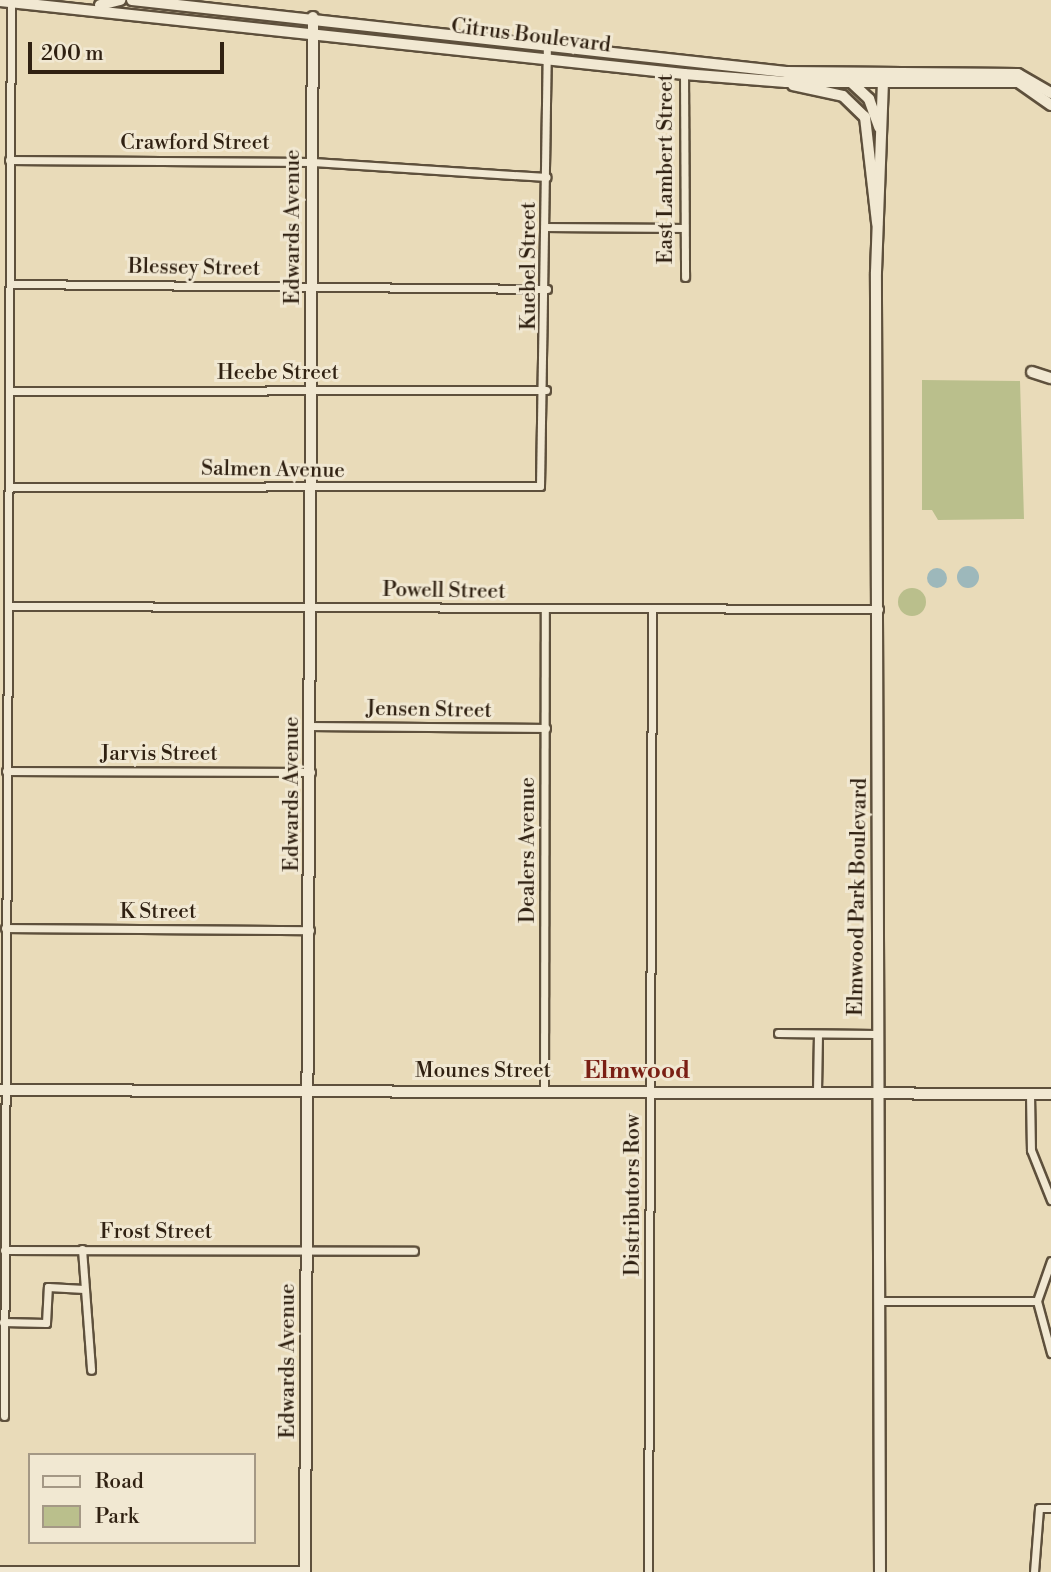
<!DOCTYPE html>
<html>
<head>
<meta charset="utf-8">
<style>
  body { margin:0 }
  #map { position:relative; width:1051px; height:1572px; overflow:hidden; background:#e9dbb9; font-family:"Libre Bodoni",serif }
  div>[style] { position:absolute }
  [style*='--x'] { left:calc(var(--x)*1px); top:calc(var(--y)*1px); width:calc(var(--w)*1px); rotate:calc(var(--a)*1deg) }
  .green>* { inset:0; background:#babf8c }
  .round { border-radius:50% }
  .water>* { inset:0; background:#9db8bb }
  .roads { filter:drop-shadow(2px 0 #5e503c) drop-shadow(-2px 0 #5e503c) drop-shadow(0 2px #5e503c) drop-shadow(0 -2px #5e503c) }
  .street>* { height:7px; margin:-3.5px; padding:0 3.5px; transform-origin:3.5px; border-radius:3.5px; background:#f1e8d2 }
  .secondary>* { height:10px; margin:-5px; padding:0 5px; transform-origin:5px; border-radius:5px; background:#f1e8d2 }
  span { translate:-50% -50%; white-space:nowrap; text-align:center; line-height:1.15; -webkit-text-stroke:6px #f1e8d2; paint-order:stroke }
  .street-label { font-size:21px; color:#302112 }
  .quarter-label { font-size:24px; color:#7a1f14; font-weight:700 }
  .legend { position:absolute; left:28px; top:1453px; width:228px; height:91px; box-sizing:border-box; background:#f1e8d2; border:2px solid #a49885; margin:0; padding:9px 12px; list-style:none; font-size:21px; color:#302112 }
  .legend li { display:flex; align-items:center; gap:14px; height:35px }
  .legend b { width:35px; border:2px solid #a49885 }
  .scale { position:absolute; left:28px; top:42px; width:196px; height:32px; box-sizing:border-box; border:4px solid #302112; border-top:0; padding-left:9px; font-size:21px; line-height:24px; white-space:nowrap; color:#302112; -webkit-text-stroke:5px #f1e8d2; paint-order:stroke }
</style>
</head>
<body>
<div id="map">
  <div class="green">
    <i style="clip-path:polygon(922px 380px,1020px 381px,1024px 519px,938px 520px,932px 510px,922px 510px)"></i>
    <i class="round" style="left:898px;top:588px;width:28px;height:28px"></i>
  </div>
  <div class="water">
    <i class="round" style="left:957px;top:566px;width:22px;height:22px"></i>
    <i class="round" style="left:927px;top:568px;width:20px;height:20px"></i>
  </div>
  <div class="roads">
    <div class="street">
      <i style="--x:684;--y:74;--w:203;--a:89.7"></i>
      <i style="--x:9;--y:160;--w:304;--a:0.4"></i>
      <i style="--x:313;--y:162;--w:234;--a:3.7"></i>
      <i style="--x:547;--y:227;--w:137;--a:0.4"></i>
      <i style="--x:10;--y:284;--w:537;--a:0.53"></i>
      <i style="--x:10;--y:391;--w:536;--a:-0.11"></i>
      <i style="--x:9;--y:487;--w:531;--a:-0.11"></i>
      <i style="--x:540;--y:486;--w:444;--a:-89.1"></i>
      <i style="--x:8;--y:606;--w:871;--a:0.2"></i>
      <i style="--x:311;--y:726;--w:235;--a:0.5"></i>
      <i style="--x:6;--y:771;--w:305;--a:0.2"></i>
      <i style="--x:5;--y:928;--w:305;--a:0.4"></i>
      <i style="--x:778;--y:1033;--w:97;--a:0.6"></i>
      <i style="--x:544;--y:1090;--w:481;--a:-89.9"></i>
      <i style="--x:817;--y:1091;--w:56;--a:-89"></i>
      <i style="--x:1030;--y:1094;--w:56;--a:89"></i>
      <i style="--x:1031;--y:1150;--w:54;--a:68.2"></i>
      <i style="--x:82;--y:1249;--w:121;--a:85.7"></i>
      <i style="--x:4;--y:1250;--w:410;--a:0.1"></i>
      <i style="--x:1051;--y:1261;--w:42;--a:109.3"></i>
      <i style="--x:1037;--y:1301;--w:54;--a:74.9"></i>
      <i style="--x:879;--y:1301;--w:158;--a:0"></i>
      <i style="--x:3;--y:1322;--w:43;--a:1.3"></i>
      <i style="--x:46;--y:1323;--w:36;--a:-87"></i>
      <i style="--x:48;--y:1287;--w:36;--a:3"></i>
      <i style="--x:4;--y:1416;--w:1414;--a:-89.72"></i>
      <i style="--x:0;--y:1570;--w:305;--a:0"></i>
      <i style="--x:648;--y:1572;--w:964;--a:-89.76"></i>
      <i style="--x:1034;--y:1572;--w:64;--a:-85.5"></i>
      <i style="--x:1039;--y:1508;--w:12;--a:0"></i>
    </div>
    <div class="secondary">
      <i style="--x:132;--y:0;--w:658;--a:6.28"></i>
      <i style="--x:786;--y:72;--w:232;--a:0.5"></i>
      <i style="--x:1018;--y:74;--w:38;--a:30"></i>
      <i style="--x:0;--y:1;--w:688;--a:6.09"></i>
      <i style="--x:684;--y:74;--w:102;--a:4.5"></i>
      <i style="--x:786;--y:82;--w:232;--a:0"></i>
      <i style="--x:1018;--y:82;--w:40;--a:34.9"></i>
      <i style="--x:100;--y:5;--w:21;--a:-14"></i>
      <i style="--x:851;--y:82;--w:25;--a:43"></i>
      <i style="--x:869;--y:99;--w:30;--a:70"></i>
      <i style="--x:793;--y:85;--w:51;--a:12.4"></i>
      <i style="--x:843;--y:96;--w:30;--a:44"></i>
      <i style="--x:865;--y:117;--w:107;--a:83.5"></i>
      <i style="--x:1032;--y:372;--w:20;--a:18"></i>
      <i style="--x:0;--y:1090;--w:1051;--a:0.22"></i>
      <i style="--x:305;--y:1572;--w:1555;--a:-89.71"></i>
      <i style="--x:880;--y:1572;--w:1300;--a:-90.18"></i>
      <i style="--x:876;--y:272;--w:189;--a:-87.9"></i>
    </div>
  </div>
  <div class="street-label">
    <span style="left:531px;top:36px;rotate:7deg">Citrus Boulevard</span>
    <span style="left:195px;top:143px">Crawford Street</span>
    <span style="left:666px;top:169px;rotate:-90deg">East Lambert Street</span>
    <span style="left:293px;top:227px;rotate:-90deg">Edwards Avenue</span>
    <span style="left:529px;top:266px;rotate:-90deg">Kuebel Street</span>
    <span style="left:194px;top:268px;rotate:1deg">Blessey Street</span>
    <span style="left:278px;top:373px">Heebe Street</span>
    <span style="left:273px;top:470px;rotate:1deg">Salmen Avenue</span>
    <span style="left:444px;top:591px;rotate:1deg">Powell Street</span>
    <span style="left:429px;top:710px;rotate:1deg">Jensen Street</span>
    <span style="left:159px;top:754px">Jarvis Street</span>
    <span style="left:292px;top:794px;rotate:-90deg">Edwards Avenue</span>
    <span style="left:528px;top:850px;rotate:-90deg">Dealers Avenue</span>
    <span style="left:858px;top:897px;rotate:-89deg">Elmwood Park Boulevard</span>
    <span style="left:158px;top:912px">K Street</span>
    <span style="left:483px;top:1071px">Mounes Street</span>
    <span style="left:633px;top:1195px;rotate:-90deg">Distributors Row</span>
    <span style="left:156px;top:1232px">Frost Street</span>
    <span style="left:288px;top:1361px;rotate:-90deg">Edwards Avenue</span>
  </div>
  <div class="quarter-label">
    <span style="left:637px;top:1072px">Elmwood</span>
  </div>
  <ul class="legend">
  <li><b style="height:9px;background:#f1e8d2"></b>Road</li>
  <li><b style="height:19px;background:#babf8c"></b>Park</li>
  </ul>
  <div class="scale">200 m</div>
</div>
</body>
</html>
